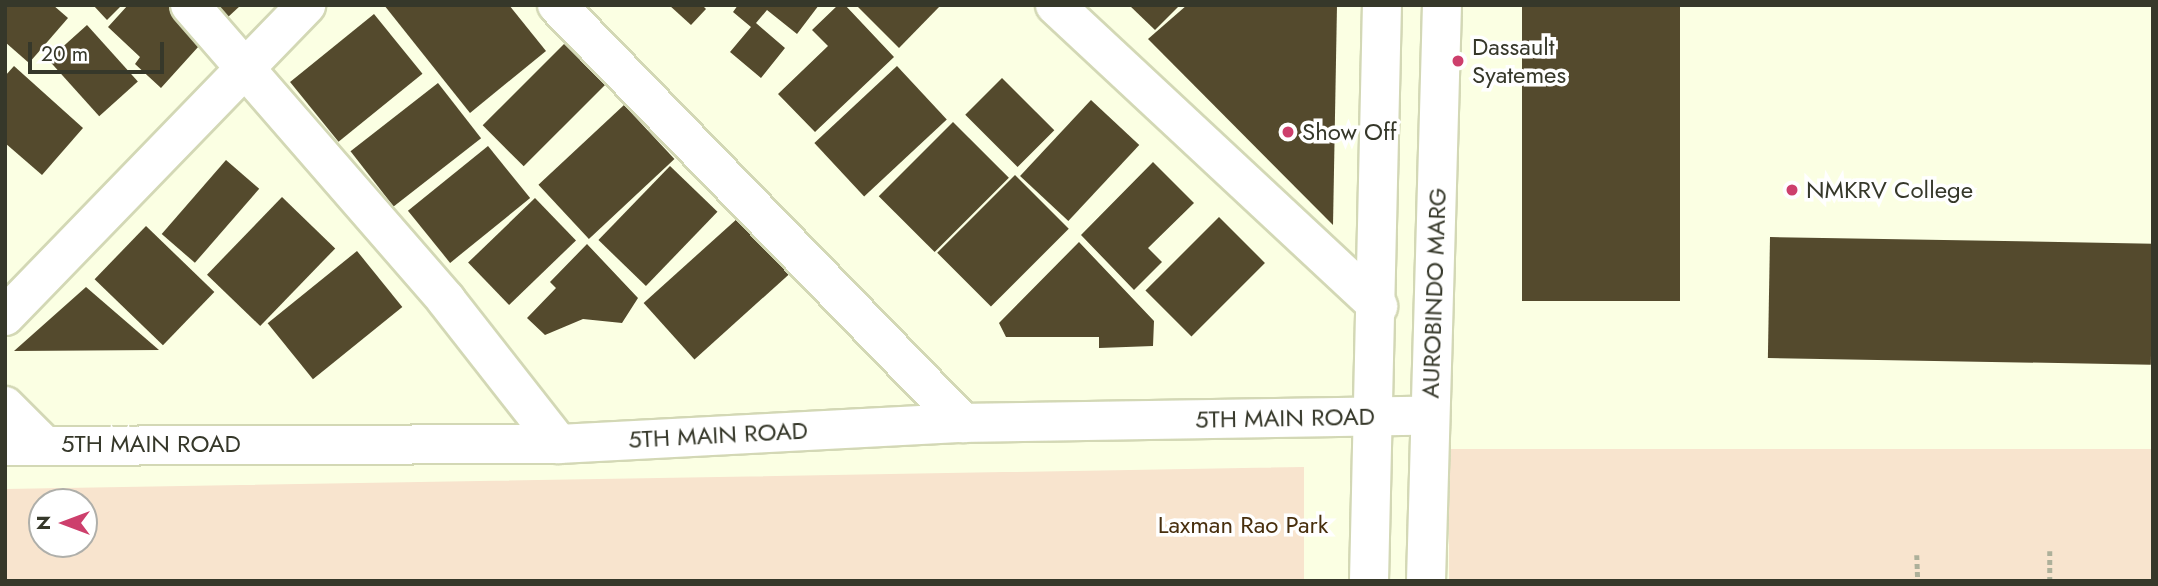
<!DOCTYPE html>
<html>
<head>
<meta charset="utf-8">
<style>
  body { margin:0 }
  #map { position:relative; width:2158px; height:586px; overflow:hidden; background:#fbffe3; font-family:Jost,sans-serif }
  div>[style] { position:absolute }
  [style*='--x'] { left:calc(var(--x)*1px); top:calc(var(--y)*1px); width:calc(var(--w)*1px); rotate:calc(var(--a)*1deg) }
  .green>* { inset:0; background:#f8e4ce; transform-origin:0 0 }
  .building>* { inset:0; background:#544a2d; transform-origin:0 0 }
  .path>* { height:4.5px; margin-top:-2.25px; transform-origin:0; background:repeating-linear-gradient(90deg,#adb09a 0 5px,transparent 0 8.5px) }
  .roads { filter:drop-shadow(2px 0 #d3d8b5) drop-shadow(-2px 0 #d3d8b5) drop-shadow(0 2px #d3d8b5) drop-shadow(0 -2px #d3d8b5) }
  .minor>* { height:38px; margin:-19px; padding:0 19px; transform-origin:19px; border-radius:19px; background:#fff }
  .tertiary>* { height:38px; margin:-19px; padding:0 19px; transform-origin:19px; border-radius:19px; background:#fff }
  .dots>* { width:19px; height:19px; translate:-50% -50%; box-sizing:border-box; border:4px solid #fff; border-radius:50% }
  span { translate:-50% -50%; white-space:nowrap; text-align:center; line-height:1.15; -webkit-text-stroke:7px #fff; paint-order:stroke }
  .poi-label { font-size:24px; color:#36382a }
  .left { translate:0 -50%; text-align:left }
  .street-label { font-size:24px; color:#36382a }
  .park-label { font-size:24px; color:#482f0e }
  .frame { position:absolute; inset:0; border:7px solid #36382a; pointer-events:none }
  .north { position:absolute; left:28px; top:488px; width:70px; height:70px; box-sizing:border-box; background:#fff; border:2px solid #afafaa; border-radius:50%; rotate:270deg; font-size:19px; font-weight:700; line-height:28px; text-align:center; color:#36382a }
  .north::after { content:''; display:block; margin:auto; width:24px; height:32px; background:#cd3f6c; clip-path:polygon(50% 0,100% 100%,50% 72%,0 100%) }
  .scale { position:absolute; left:28px; top:42px; width:136px; height:32px; box-sizing:border-box; border:4px solid #36382a; border-top:0; padding-left:9px; font-size:21px; line-height:24px; white-space:nowrap; color:#36382a; -webkit-text-stroke:5px #fff; paint-order:stroke }
</style>
</head>
<body>
<div id="map">
  <div class="green">
    <i style="left:2153px;top:449px;width:132px;height:704px;rotate:90deg"></i>
    <i style="clip-path:polygon(evenodd,1304px 467px,1304px 581px,5px 581px,5px 489px,1304px 467px,42px 502px,84px 502px,84px 544px,42px 544px,42px 502px)"></i>
  </div>
  <div class="building">
    <i style="clip-path:polygon(5px 5px,53px 5px,68px 18px,29px 63px,5px 42px)"></i>
    <i style="clip-path:polygon(93px 5px,122px 5px,107px 20px)"></i>
    <i style="clip-path:polygon(128px 5px,175px 5px,208px 36px,161px 88px,135px 64px,140px 57px,108px 27px)"></i>
    <i style="clip-path:polygon(216px 5px,241px 5px,227px 18px)"></i>
    <i style="clip-path:polygon(384px 5px,509px 5px,546px 51px,470px 113px)"></i>
    <i style="clip-path:polygon(669px 5px,702px 5px,706px 9px,691px 25px)"></i>
    <i style="clip-path:polygon(738px 5px,819px 5px,797px 34px,767px 10px,756px 23px,785px 48px,761px 78px,730px 52px,751px 27px,733px 12px)"></i>
    <i style="clip-path:polygon(838px 5px,845px 5px,894px 57px,815px 132px,778px 94px,828px 46px,812px 30px)"></i>
    <i style="clip-path:polygon(856px 5px,941px 5px,899px 48px)"></i>
    <i style="clip-path:polygon(1129px 5px,1180px 5px,1155px 30px)"></i>
    <i style="clip-path:polygon(1187px 5px,1337px 5px,1333px 225px,1148px 39px)"></i>
    <i style="left:1522px;top:5px;width:158px;height:296px"></i>
    <i style="left:374px;top:14px;width:77px;height:108px;rotate:51deg"></i>
    <i style="left:87px;top:25px;width:76px;height:52px;rotate:48deg"></i>
    <i style="left:564px;top:44px;width:58px;height:115px;rotate:45deg"></i>
    <i style="clip-path:polygon(14px 66px,83px 128px,42px 175px,5px 143px,5px 76px)"></i>
    <i style="left:897px;top:66px;width:73px;height:113px;rotate:47deg"></i>
    <i style="left:1002px;top:78px;width:74px;height:52px;rotate:45deg"></i>
    <i style="left:438px;top:83px;width:70px;height:111px;rotate:52deg"></i>
    <i style="left:1091px;top:100px;width:66px;height:104px;rotate:43deg"></i>
    <i style="left:624px;top:105px;width:74px;height:117px;rotate:47deg"></i>
    <i style="left:953px;top:122px;width:79px;height:105px;rotate:45deg"></i>
    <i style="left:488px;top:146px;width:67px;height:103px;rotate:51deg"></i>
    <i style="left:226px;top:160px;width:44px;height:98px;rotate:41deg"></i>
    <i style="clip-path:polygon(1153px 162px,1194px 203px,1148px 248px,1162px 262px,1134px 290px,1081px 235px)"></i>
    <i style="left:670px;top:166px;width:66px;height:103px;rotate:44deg"></i>
    <i style="left:1015px;top:175px;width:76px;height:110px;rotate:45deg"></i>
    <i style="left:282px;top:197px;width:74px;height:108px;rotate:44deg"></i>
    <i style="left:535px;top:198px;width:59px;height:93px;rotate:46deg"></i>
    <i style="left:1219px;top:217px;width:65px;height:104px;rotate:45deg"></i>
    <i style="left:738px;top:218px;width:76px;height:127px;rotate:48deg"></i>
    <i style="left:146px;top:226px;width:95px;height:74px;rotate:44deg"></i>
    <i style="left:1770px;top:237px;width:383px;height:121px;rotate:1deg"></i>
    <i style="clip-path:polygon(1079px 242px,1154px 321px,1153px 346px,1099px 348px,1099px 337px,1006px 337px,999px 323px)"></i>
    <i style="clip-path:polygon(587px 244px,638px 298px,622px 323px,583px 319px,545px 335px,527px 318px,556px 288px,550px 282px)"></i>
    <i style="left:357px;top:251px;width:72px;height:115px;rotate:51deg"></i>
    <i style="clip-path:polygon(86px 287px,159px 350px,14px 351px)"></i>
  </div>
  <div class="path">
    <i style="--x:2050;--y:551;--w:30;--a:90"></i>
    <i style="--x:1917;--y:555;--w:26;--a:88"></i>
  </div>
  <div class="roads">
    <div class="minor">
      <i style="--x:190;--y:5;--w:391;--a:49"></i>
      <i style="--x:446;--y:300;--w:183;--a:51.9"></i>
      <i style="--x:557;--y:5;--w:583;--a:45.83"></i>
      <i style="--x:1055;--y:5;--w:442;--a:43"></i>
      <i style="--x:5;--y:316;--w:433;--a:-45.9"></i>
      <i style="--x:5;--y:406;--w:54;--a:45"></i>
      <i style="--x:5;--y:446;--w:554;--a:-0.21"></i>
      <i style="--x:559;--y:444;--w:405;--a:-3"></i>
      <i style="--x:963;--y:423;--w:467;--a:-0.9"></i>
    </div>
    <div class="tertiary">
      <i style="--x:1369;--y:581;--w:576;--a:-88.71"></i>
      <i style="--x:1426;--y:581;--w:576;--a:-88.41"></i>
    </div>
  </div>
  <div class="dots">
    <i style="left:1458px;top:61px;background:#cd3f6c"></i>
    <i style="left:1288px;top:132px;background:#cd3f6c"></i>
    <i style="left:1792px;top:190px;background:#cd3f6c"></i>
  </div>
  <div class="poi-label">
    <span class="left" style="left:1472px;top:61px">Dassault<br>Syatemes</span>
    <span class="left" style="left:1302px;top:132px">Show Off</span>
    <span class="left" style="left:1806px;top:190px">NMKRV College</span>
  </div>
  <div class="street-label">
    <span style="left:1434px;top:293px;rotate:-88deg">AUROBINDO MARG</span>
    <span style="left:1285px;top:418px;rotate:-1deg">5TH MAIN ROAD</span>
    <span style="left:718px;top:435px;rotate:-3deg">5TH MAIN ROAD</span>
    <span style="left:151px;top:444px">5TH MAIN ROAD</span>
  </div>
  <div class="park-label">
    <span style="left:1243px;top:525px">Laxman Rao Park</span>
  </div>
  <div class="frame"></div>
  <div class="north">N</div>
  <div class="scale">20 m</div>
</div>
</body>
</html>
